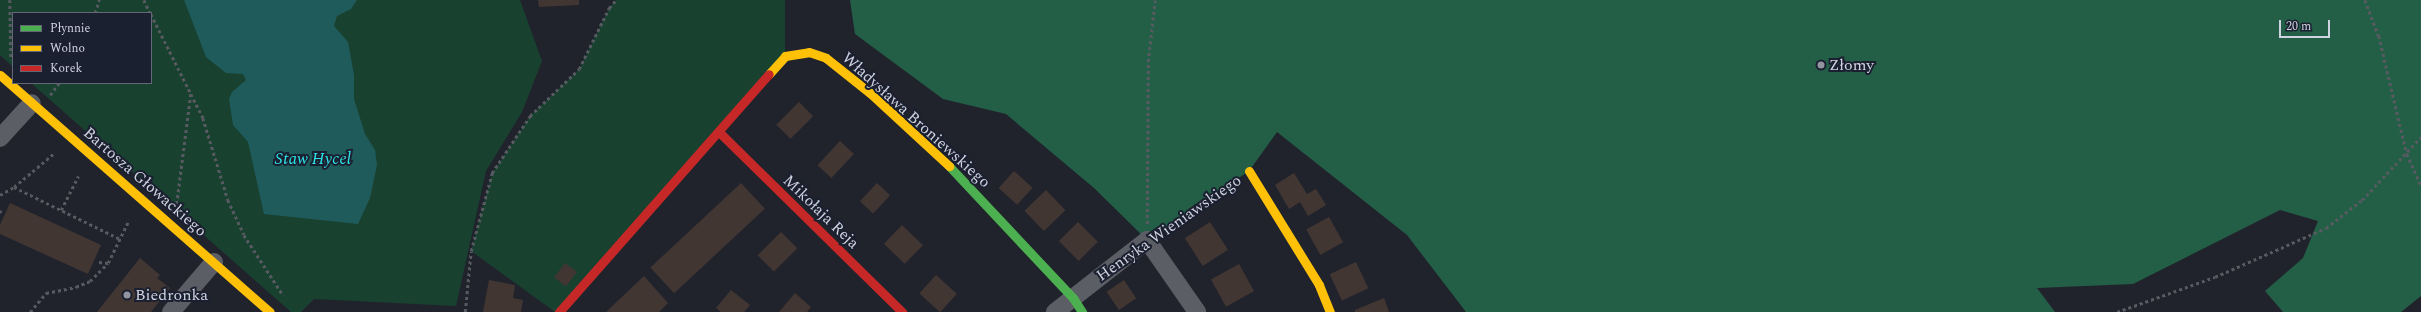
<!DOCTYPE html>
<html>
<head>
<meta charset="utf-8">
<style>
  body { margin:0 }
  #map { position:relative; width:2421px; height:312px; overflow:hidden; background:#20232c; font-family:Spectral,serif }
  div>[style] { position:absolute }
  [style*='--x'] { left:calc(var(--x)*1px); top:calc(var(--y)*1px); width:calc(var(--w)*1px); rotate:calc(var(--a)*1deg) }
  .green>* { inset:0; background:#184130 }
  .forest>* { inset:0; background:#235f46 }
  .water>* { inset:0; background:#205b5c }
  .building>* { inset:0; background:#423633; transform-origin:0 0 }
  .path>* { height:2.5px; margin-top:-1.25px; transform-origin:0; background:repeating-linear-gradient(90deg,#585a62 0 3px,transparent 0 6px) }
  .street>* { height:18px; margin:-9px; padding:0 9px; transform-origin:9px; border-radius:9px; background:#5c5e65 }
  .fast>* { height:9px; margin:-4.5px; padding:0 4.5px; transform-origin:4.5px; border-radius:4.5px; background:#4caf50 }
  .slow>* { height:9px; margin:-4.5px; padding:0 4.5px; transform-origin:4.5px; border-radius:4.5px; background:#ffc107 }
  .jam>* { height:9px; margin:-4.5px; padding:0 4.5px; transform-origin:4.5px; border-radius:4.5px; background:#c62828 }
  .dots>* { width:11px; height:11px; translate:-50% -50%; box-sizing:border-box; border:2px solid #1b2031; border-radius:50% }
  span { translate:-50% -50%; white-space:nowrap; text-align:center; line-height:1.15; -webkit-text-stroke:4px #1b2031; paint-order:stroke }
  .poi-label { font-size:16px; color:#cfd3df }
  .left { translate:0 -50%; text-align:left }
  .street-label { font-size:16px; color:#cfd3df }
  .water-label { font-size:17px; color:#2be3e6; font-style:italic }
  .legend { position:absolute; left:12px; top:12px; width:140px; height:72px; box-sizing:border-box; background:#1b2031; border:1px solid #636877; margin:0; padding:5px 7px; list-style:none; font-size:12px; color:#cfd3df }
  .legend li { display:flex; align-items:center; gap:8px; height:20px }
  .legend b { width:20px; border:1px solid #636877 }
  .scale { position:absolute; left:2279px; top:20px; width:51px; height:18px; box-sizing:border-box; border:2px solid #cfd3df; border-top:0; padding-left:5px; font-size:12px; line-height:14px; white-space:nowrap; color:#cfd3df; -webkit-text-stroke:3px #1b2031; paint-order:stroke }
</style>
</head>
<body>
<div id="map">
  <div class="green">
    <i style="clip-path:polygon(0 0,520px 0,542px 61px,522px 112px,486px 171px,456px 306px,314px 299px,301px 312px,291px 312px,31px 83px,151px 83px,151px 13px,13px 13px,13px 67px,0 55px)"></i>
    <i style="clip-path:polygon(616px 0,785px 0,785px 56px,555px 312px,471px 251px,492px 173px,530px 116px,579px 69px,609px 8px)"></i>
  </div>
  <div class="forest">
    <i style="clip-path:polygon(850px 0,2421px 0,2421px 296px,2401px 312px,2283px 312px,2265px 291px,2303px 258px,2318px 221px,2280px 210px,2133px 284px,2037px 288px,2055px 312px,1466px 312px,1407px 235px,1277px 132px,1249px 171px,1147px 240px,1094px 188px,1006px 114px,943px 99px,855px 34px)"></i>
  </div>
  <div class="water">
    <i style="clip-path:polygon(184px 0,357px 0,351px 9px,337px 16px,334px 26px,348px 42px,354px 75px,354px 99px,365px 134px,375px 150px,377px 165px,370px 198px,358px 224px,264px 214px,248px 142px,233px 125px,229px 99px,232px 92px,246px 80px,243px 74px,226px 73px,206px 57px)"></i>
  </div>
  <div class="building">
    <i style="clip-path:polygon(538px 0,579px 0,579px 5px,539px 7px)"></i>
    <i style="left:799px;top:102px;width:20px;height:32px;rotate:45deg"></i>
    <i style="left:840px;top:141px;width:19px;height:33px;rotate:43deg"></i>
    <i style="left:1014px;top:171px;width:25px;height:23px;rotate:42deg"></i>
    <i style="clip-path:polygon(1294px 173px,1307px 194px,1316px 189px,1326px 205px,1308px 216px,1300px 202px,1289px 209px,1275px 185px)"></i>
    <i style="left:741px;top:183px;width:35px;height:124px;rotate:47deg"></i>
    <i style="left:877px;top:183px;width:18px;height:25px;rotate:43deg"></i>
    <i style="left:1046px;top:190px;width:28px;height:30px;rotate:46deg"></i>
    <i style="clip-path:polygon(10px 203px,101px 245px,88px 274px,0 234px,0 225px)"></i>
    <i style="left:1329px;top:217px;width:29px;height:26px;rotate:61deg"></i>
    <i style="left:1078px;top:222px;width:28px;height:27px;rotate:45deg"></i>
    <i style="left:1210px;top:222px;width:33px;height:30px;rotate:57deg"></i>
    <i style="left:902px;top:225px;width:29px;height:26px;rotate:44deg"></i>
    <i style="left:781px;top:232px;width:23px;height:33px;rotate:45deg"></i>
    <i style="clip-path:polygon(140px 258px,160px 275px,157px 278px,170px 288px,151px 312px,97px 312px)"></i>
    <i style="left:1356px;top:262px;width:29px;height:29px;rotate:65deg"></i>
    <i style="left:565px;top:263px;width:15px;height:18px;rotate:37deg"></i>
    <i style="left:1239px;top:264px;width:31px;height:32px;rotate:61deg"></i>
    <i style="left:936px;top:275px;width:28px;height:25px;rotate:42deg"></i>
    <i style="clip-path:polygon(644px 276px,668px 303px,659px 312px,606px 312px)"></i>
    <i style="clip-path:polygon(489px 280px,515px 285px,513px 298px,523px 300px,521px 312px,483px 312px)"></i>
    <i style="left:1124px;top:280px;width:22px;height:21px;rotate:56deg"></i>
    <i style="clip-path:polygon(731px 290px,750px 305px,744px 312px,721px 312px,716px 308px)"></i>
    <i style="clip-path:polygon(795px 293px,811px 307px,807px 312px,779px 312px)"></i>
    <i style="clip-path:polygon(1384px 298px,1389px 312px,1355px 312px,1355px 310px)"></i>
  </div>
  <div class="path">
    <i style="--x:10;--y:0;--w:60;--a:89"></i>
    <i style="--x:144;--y:0;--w:14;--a:65"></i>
    <i style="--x:2365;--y:0;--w:39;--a:69"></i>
    <i style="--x:2379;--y:36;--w:121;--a:76.7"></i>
    <i style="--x:2407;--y:154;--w:35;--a:66"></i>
    <i style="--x:95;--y:13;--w:14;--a:-73"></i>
    <i style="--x:151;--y:14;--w:89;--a:63.4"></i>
    <i style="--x:191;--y:94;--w:111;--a:97.3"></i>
    <i style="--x:191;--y:94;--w:27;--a:63"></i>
    <i style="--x:203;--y:118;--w:86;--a:73"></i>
    <i style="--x:228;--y:200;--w:38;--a:65"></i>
    <i style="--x:244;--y:235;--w:72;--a:57"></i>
    <i style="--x:50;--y:95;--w:15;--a:-53"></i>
    <i style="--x:14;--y:187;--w:51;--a:-40.2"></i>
    <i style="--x:0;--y:195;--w:16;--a:-30"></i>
    <i style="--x:14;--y:187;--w:118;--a:26.1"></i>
    <i style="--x:61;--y:210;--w:38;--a:-63"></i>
    <i style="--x:0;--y:211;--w:2;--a:27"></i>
    <i style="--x:1147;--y:224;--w:162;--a:-89.6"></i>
    <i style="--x:1148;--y:62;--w:62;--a:-83.6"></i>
    <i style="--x:1160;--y:231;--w:89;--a:-34"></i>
    <i style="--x:99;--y:262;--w:9;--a:6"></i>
    <i style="--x:108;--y:263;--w:48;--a:-64"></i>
    <i style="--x:30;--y:312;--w:25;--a:-50"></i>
    <i style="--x:46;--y:293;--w:31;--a:-11"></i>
    <i style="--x:76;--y:287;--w:15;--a:-23"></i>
    <i style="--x:90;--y:281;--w:25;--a:-45"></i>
    <i style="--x:465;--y:312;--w:61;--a:-84.4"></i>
    <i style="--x:471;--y:251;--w:81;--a:-74.9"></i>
    <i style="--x:492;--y:173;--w:69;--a:-56.3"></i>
    <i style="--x:530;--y:116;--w:68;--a:-43.8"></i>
    <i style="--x:579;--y:69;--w:68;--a:-63.8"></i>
    <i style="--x:609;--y:8;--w:11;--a:-49"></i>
    <i style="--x:2117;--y:312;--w:104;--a:-19.7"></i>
    <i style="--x:2215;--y:277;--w:121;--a:-23.8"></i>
    <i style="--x:2326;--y:228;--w:46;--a:-37.9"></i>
    <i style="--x:2362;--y:200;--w:86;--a:-46.9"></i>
  </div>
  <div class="street">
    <i style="--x:0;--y:138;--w:47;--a:-47.6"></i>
    <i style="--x:171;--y:312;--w:66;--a:-49.3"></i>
    <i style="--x:1055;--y:312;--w:117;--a:-38"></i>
    <i style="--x:1147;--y:240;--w:88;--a:55.2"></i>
  </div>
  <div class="fast">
    <i style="--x:949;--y:166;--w:181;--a:46.8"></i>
    <i style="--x:1073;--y:298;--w:17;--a:57"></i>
  </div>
  <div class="slow">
    <i style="--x:769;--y:74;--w:24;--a:-48"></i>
    <i style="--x:785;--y:56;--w:24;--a:-9"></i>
    <i style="--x:809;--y:52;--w:18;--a:19"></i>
    <i style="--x:826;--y:58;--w:56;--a:38.5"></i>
    <i style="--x:870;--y:93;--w:108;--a:42.7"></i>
    <i style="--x:0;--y:75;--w:359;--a:41.3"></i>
    <i style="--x:1249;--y:171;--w:134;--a:58.4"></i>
    <i style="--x:1319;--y:285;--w:29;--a:68"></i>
  </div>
  <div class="jam">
    <i style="--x:719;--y:132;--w:257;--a:44.5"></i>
    <i style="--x:559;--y:312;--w:317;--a:-48.6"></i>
  </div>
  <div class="dots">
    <i style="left:1821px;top:65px;background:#9295a0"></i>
    <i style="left:127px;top:295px;background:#9295a0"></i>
  </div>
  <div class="poi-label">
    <span class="left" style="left:1829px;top:65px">Złomy</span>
    <span class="left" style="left:135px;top:295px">Biedronka</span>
  </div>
  <div class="street-label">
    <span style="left:916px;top:120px;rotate:42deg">Władysława Broniewskiego</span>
    <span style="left:145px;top:182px;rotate:41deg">Bartosza Głowackiego</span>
    <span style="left:821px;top:212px;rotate:44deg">Mikołaja Reja</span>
    <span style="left:1169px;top:228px;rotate:-35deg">Henryka Wieniawskiego</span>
  </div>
  <div class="water-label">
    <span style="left:313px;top:160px">Staw Hycel</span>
  </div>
  <ul class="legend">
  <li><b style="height:5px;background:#4caf50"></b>Płynnie</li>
  <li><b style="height:5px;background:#ffc107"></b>Wolno</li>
  <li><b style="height:5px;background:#c62828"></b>Korek</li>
  </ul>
  <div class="scale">20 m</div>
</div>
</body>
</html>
